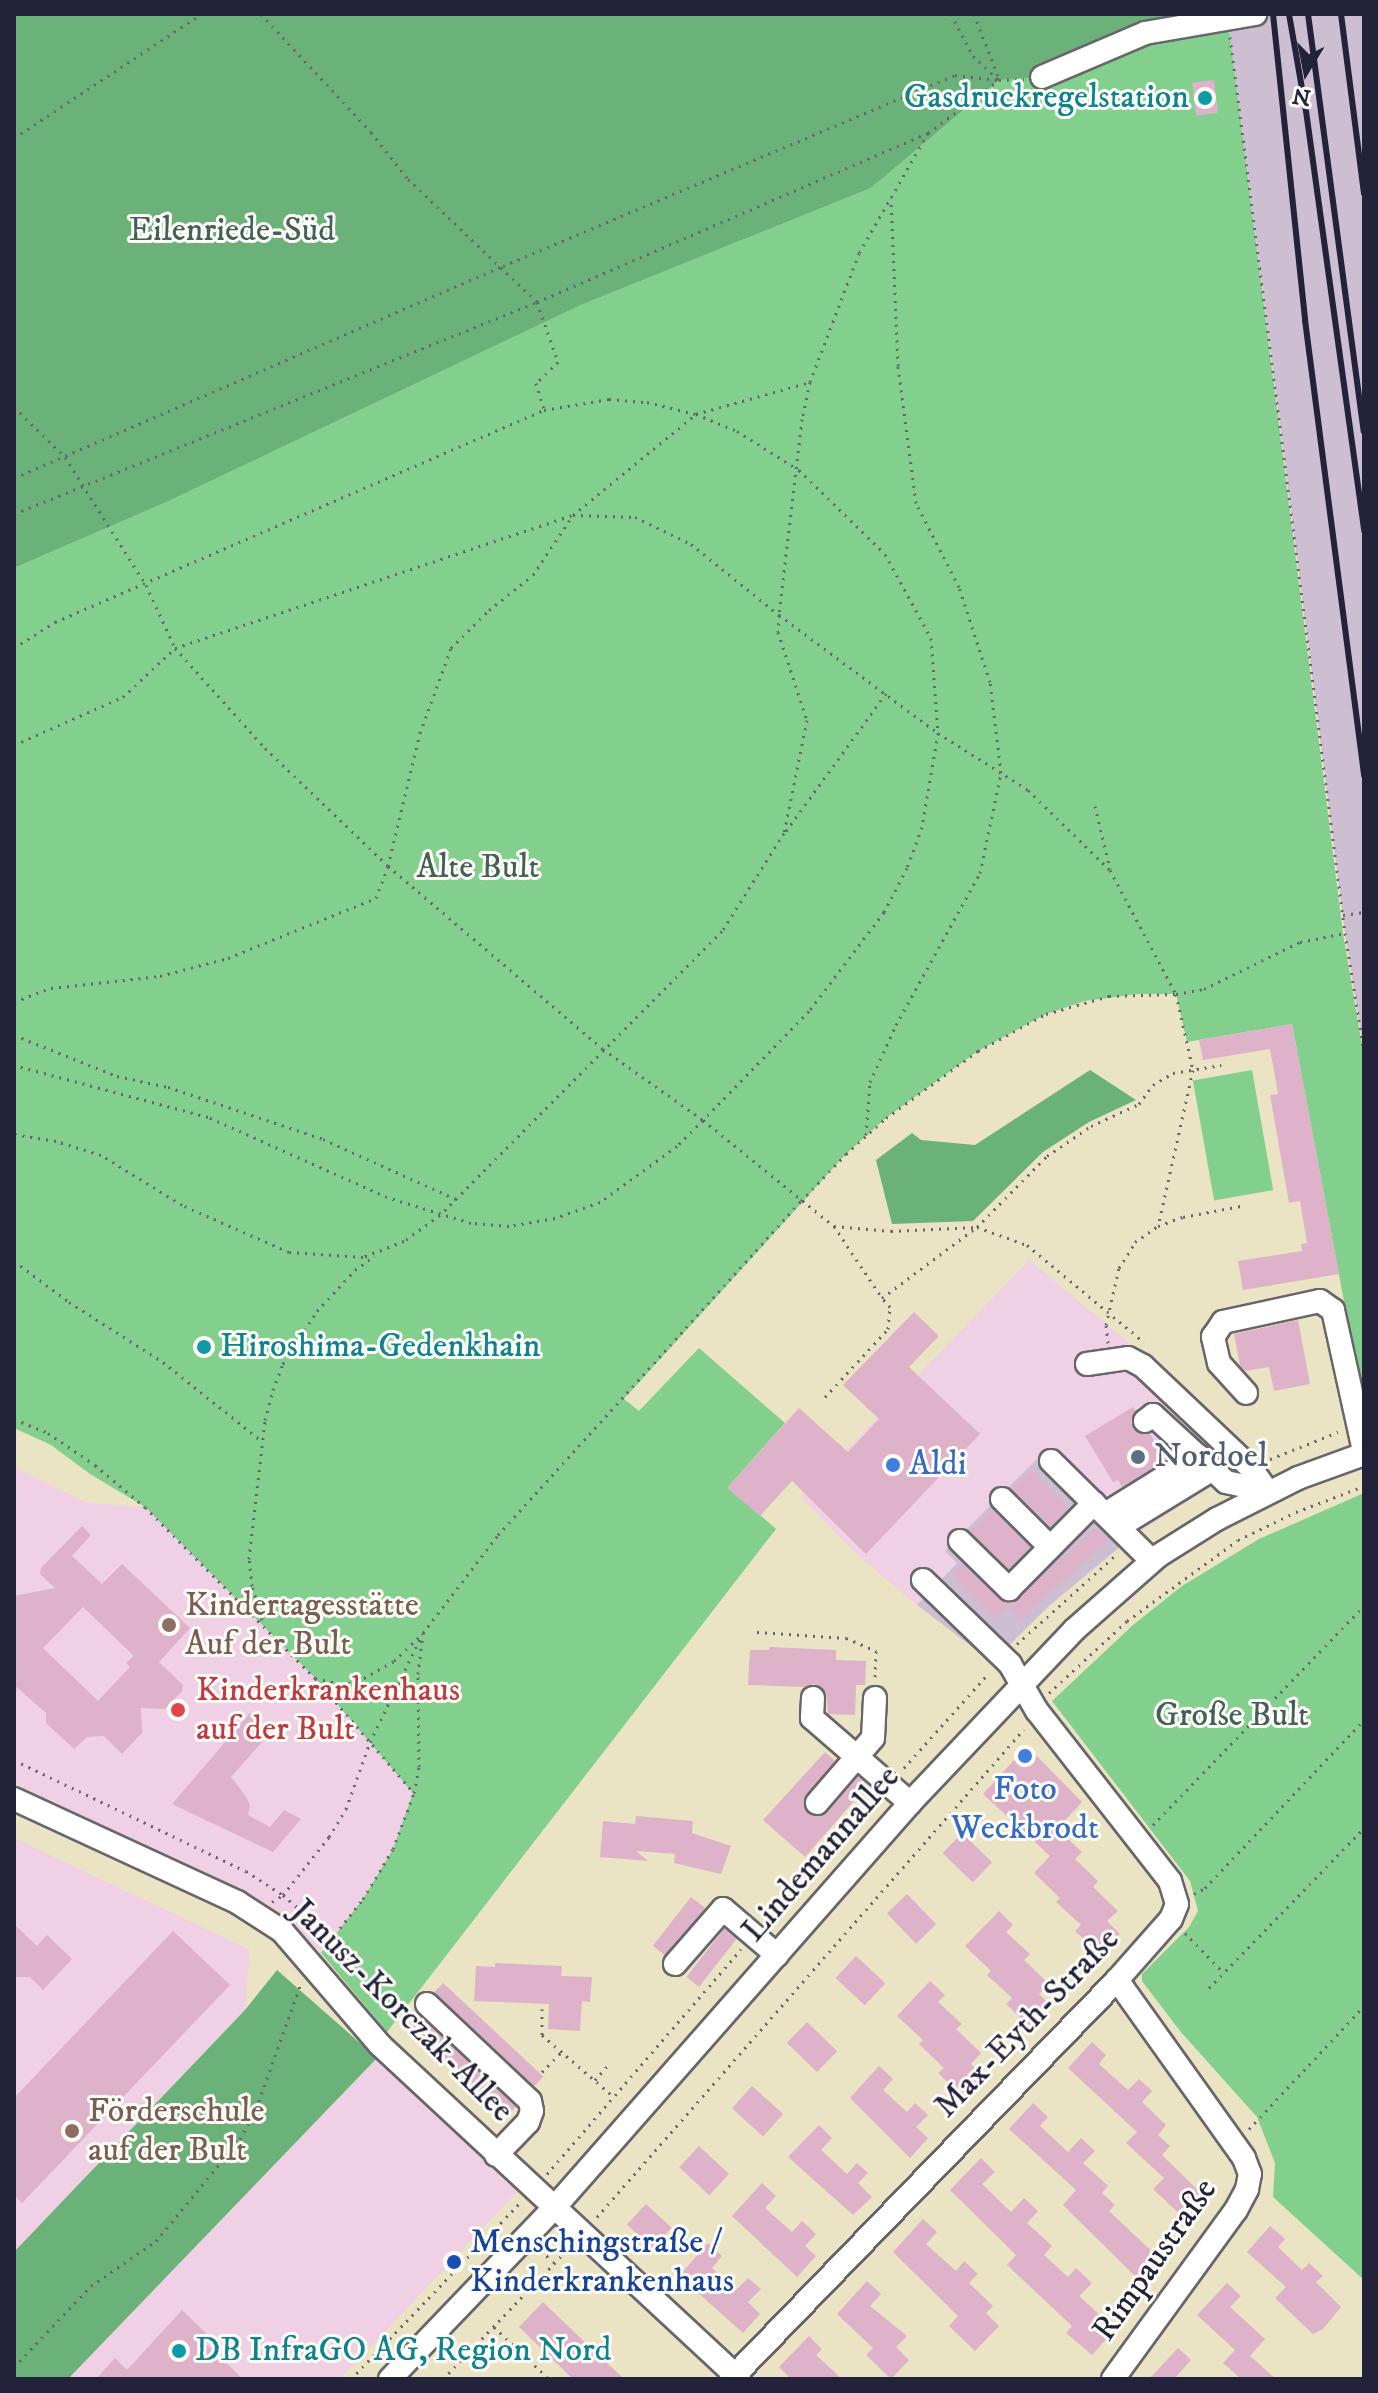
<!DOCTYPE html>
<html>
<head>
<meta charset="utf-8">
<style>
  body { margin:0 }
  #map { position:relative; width:1378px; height:2393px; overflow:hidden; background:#eae4c4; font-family:"IM FELL DW Pica",serif }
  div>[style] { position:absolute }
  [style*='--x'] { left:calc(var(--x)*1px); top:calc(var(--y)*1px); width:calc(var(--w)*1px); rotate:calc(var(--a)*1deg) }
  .built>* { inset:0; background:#efd0e5 }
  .industrial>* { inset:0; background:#cdbed2 }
  .green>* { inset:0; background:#83d08e; transform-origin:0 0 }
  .forest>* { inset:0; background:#6ab279 }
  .building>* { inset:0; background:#deb2c9; transform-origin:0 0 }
  .path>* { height:3px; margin-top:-1.5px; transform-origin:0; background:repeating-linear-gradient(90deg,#68666b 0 2px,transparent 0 8px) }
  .roads { filter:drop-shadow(2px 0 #68666b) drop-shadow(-2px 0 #68666b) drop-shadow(0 2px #68666b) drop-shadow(0 -2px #68666b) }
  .minor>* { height:22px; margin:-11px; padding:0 11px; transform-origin:11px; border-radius:11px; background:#fff }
  .rail>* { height:6px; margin:-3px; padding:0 3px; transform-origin:3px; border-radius:3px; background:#22223b }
  .dots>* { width:22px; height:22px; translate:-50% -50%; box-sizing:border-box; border:4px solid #fdfcf7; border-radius:50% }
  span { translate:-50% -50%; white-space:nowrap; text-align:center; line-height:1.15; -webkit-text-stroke:6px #fdfcf7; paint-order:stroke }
  .culture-label { font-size:34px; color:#0d838f }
  .right { translate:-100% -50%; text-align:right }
  .left { translate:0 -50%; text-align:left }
  .park-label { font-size:34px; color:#445f58 }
  .service-label { font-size:34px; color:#4e5e75 }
  .shop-label { font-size:34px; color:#366cbe }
  .education-label { font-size:34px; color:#785e54 }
  .health-label { font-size:34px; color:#be3a42 }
  .street-label { font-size:34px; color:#22223b }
  .transit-label { font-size:34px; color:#164399 }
  .frame { position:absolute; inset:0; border:16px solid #22223b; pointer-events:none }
  .north { position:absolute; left:1266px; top:32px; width:80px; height:80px; -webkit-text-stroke:6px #fdfcf7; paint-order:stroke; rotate:190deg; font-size:22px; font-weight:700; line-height:32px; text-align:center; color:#22223b }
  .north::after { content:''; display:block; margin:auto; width:28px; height:36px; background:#22223b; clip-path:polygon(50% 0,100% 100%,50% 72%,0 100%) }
</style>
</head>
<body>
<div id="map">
  <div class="built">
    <i style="clip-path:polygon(1029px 1260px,1152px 1362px,1244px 1466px,1133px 1536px,989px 1508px,945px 1551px,957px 1563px,917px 1605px,862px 1559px,801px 1497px)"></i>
    <i style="clip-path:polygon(14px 1467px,87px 1503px,145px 1507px,315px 1678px,414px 1793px,393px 1849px,363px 1899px,321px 1953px,288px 1919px,266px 1903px,14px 1783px)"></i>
    <i style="clip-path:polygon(14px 1838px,250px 1950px,245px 2010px,14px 2252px)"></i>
    <i style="clip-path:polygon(377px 2058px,517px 2192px,340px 2379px,68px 2379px)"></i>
  </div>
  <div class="industrial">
    <i style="clip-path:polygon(1255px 14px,1364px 14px,1364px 1052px,1345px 933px,1228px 20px)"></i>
    <i style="clip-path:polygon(1044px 1452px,1133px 1536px,1049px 1606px,992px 1662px,917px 1605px,957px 1563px,945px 1551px)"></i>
  </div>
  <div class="green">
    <i style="clip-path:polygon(1228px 20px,1343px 933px,1364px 1057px,1364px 1408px,1292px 1024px,1187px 1042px,1176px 994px,1137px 994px,1085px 1001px,1046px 1014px,978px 1051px,886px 1118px,846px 1154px,624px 1399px,639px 1411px,699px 1348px,785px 1423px,728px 1487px,776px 1529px,387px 2032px,321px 1953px,363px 1899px,393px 1849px,413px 1793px,315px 1678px,145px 1507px,90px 1474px,51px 1445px,14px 1428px,14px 568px,169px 501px,581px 305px,871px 188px,999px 80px,1042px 77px,1145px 33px)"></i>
    <i style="left:1252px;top:1070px;width:122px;height:60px;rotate:80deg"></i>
    <i style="clip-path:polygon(1364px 1493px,1364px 2280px,1273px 2197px,1275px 2163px,1257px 2117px,1180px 2031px,1142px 1981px,1142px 1974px,1189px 1927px,1198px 1911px,1190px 1881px,1052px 1701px,1133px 1625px,1182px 1586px,1259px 1539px)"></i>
  </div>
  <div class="forest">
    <i style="clip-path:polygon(14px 14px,1185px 14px,1182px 23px,1042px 77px,999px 80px,871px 188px,581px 305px,169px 501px,14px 568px)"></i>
    <i style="clip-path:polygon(1090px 1070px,1136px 1100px,1089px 1122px,1043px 1152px,973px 1221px,892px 1224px,876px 1160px,912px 1133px,921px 1140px,975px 1145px)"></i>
    <i style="clip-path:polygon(277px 1970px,377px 2058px,68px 2379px,14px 2379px,14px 2252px,245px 2010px)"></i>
  </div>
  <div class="building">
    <i style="left:1214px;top:80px;width:33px;height:22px;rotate:83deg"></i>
    <i style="clip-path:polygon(1292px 1024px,1339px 1274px,1243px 1290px,1238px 1261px,1302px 1251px,1301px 1244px,1307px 1243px,1300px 1201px,1289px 1203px,1270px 1095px,1278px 1094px,1270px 1049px,1203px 1060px,1199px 1040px)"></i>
    <i style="clip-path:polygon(914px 1312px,939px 1336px,909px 1367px,980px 1434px,866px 1554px,792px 1481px,760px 1516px,727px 1488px,799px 1408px,848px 1452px,879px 1419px,843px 1385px)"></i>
    <i style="clip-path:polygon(1298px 1320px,1310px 1384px,1274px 1391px,1269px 1367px,1245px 1371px,1240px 1365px,1234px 1334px)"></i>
    <i style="clip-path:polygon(1133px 1407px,1136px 1411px,1131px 1422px,1134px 1430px,1150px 1434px,1162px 1453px,1168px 1449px,1172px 1456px,1122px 1487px,1118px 1480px,1113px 1482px,1085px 1436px)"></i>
    <i style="left:1030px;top:1470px;width:54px;height:26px;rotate:44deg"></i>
    <i style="left:992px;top:1509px;width:54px;height:32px;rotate:44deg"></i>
    <i style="clip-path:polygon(evenodd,82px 1526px,91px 1535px,72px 1556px,102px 1584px,122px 1564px,190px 1628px,159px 1662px,183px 1685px,182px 1691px,165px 1709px,141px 1708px,142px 1733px,122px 1754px,104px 1736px,87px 1737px,74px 1749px,46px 1723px,46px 1713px,14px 1685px,14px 1596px,55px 1588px,40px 1574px,41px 1568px,82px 1526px,83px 1607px,134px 1656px,126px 1663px,130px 1667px,98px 1701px,43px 1648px,83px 1607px)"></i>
    <i style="clip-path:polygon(1098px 1527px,1109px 1539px,1021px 1619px,1007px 1605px,995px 1618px,952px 1575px,963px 1564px,1000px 1599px,1013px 1602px)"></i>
    <i style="clip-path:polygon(770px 1647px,836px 1650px,836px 1660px,866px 1661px,865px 1685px,856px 1685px,855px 1715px,828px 1714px,826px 1692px,814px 1684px,804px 1687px,748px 1685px,750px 1650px,769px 1650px)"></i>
    <i style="clip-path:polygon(251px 1712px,269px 1734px,231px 1777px,245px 1795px,250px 1805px,248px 1815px,270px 1827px,284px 1810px,301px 1819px,273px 1852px,172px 1804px)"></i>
    <i style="clip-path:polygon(1027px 1746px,1082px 1802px,1057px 1829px,1082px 1852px,1075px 1859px,1098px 1881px,1093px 1887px,1118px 1911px,1107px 1921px,1120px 1934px,1100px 1954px,1075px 1931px,1081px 1925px,1056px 1902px,1060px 1898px,1034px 1873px,1050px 1856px,983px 1794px)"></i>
    <i style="clip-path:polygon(825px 1752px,835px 1761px,806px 1795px,804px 1807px,809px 1814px,821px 1816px,827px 1813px,858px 1777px,868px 1785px,805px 1857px,763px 1820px)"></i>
    <i style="clip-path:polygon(636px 1816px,693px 1821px,692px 1833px,731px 1846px,721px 1874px,674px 1863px,675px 1854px,636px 1851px,648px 1861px,600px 1857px,603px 1821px,635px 1824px)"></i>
    <i style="left:962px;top:1833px;width:42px;height:28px;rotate:44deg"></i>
    <i style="left:907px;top:1894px;width:42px;height:28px;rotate:46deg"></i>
    <i style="left:691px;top:1897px;width:18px;height:62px;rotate:38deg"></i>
    <i style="clip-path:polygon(999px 1911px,1013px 1925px,1006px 1932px,1030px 1954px,1024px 1960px,1049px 1984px,1039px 1994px,1051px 2006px,1031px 2028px,1006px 2004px,1012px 1998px,987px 1975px,991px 1971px,965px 1946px)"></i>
    <i style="clip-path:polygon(14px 1924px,37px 1946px,47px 1935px,72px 1959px,43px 1990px,30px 1977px,14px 1977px)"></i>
    <i style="left:724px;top:1929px;width:16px;height:61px;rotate:38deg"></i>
    <i style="clip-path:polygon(173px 1931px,230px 1985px,22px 2203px,14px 2195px,14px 2098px)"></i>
    <i style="left:856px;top:1956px;width:40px;height:30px;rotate:43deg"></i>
    <i style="clip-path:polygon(495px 1963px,562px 1966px,561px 1976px,592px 1977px,590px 2002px,582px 2001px,580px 2031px,548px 2029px,549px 2004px,474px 2001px,476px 1966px,495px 1967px)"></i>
    <i style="clip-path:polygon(930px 1981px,945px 1995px,938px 2002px,962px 2024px,956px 2029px,981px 2053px,971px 2064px,983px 2076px,963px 2097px,938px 2073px,944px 2068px,919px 2044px,923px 2040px,897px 2016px)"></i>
    <i style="left:443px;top:1983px;width:137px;height:13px;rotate:43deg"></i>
    <i style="left:418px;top:2015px;width:134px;height:13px;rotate:43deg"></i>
    <i style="left:807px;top:2022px;width:42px;height:29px;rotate:44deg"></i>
    <i style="clip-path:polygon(1092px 2042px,1106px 2055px,1099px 2064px,1128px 2090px,1139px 2079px,1152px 2091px,1142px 2102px,1166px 2125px,1158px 2135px,1170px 2146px,1162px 2155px,1208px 2200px,1187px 2221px,1153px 2189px,1164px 2178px,1126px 2143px,1137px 2132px,1068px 2068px)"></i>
    <i style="clip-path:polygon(879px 2066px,893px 2079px,883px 2090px,907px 2112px,915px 2103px,928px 2115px,916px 2127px,928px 2138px,910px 2158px,850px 2098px)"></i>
    <i style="left:752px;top:2086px;width:42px;height:30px;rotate:42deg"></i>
    <i style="clip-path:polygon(1033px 2103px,1048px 2117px,1040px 2126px,1068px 2152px,1081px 2138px,1095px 2151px,1083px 2163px,1108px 2186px,1102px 2193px,1115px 2205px,1109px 2211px,1160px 2259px,1140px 2281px,1063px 2205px,1076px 2190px,1009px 2129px)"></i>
    <i style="clip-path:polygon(819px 2125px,832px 2138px,821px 2150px,847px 2174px,857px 2163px,868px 2173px,858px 2183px,872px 2197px,853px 2215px,788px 2157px)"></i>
    <i style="left:699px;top:2146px;width:41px;height:29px;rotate:43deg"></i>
    <i style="clip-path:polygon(981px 2158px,995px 2172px,982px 2184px,1011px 2212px,1024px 2198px,1038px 2211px,1027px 2223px,1052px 2246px,1044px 2255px,1068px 2277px,1076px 2268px,1092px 2283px,1079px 2296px,1101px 2316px,1095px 2323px,1109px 2336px,1092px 2355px,1066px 2333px,1072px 2326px,1007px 2265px,1016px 2255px,950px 2190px)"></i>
    <i style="clip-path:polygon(762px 2183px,776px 2196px,765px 2208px,792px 2232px,802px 2221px,816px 2234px,805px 2246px,816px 2256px,797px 2277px,732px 2216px)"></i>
    <i style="left:646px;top:2204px;width:35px;height:28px;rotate:43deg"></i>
    <i style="clip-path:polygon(923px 2219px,937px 2232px,926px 2244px,956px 2271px,964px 2261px,978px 2274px,969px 2283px,993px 2306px,986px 2313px,999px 2326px,975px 2351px,949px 2326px,958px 2316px,893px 2252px)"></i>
    <i style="clip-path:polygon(1270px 2226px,1285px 2239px,1278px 2247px,1302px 2270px,1309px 2263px,1323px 2276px,1316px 2282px,1341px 2307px,1323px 2329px,1313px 2334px,1275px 2298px,1286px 2287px,1247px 2252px)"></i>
    <i style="clip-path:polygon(708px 2243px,722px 2256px,712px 2268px,736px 2290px,748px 2278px,761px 2289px,748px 2302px,760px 2314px,743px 2333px,679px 2276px)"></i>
    <i style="clip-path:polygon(867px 2281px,881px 2294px,870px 2306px,907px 2336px,896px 2347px,909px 2360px,891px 2379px,866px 2355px,873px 2348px,837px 2314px)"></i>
    <i style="clip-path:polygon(1227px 2283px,1241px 2296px,1230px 2307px,1265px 2339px,1250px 2356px,1276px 2379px,1241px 2379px,1223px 2363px,1235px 2350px,1197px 2315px)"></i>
    <i style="clip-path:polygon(543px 2302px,590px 2347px,624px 2379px,573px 2379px,551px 2358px,519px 2327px)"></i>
    <i style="clip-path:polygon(182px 2310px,210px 2337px,205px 2343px,243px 2379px,96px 2379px,115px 2358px,127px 2370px)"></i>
    <i style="clip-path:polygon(809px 2336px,822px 2349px,816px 2355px,842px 2379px,791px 2379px,779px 2367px)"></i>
    <i style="clip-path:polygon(1178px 2348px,1191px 2360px,1174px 2379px,1149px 2379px)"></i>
  </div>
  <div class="path">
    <i style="--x:261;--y:14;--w:161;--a:47"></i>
    <i style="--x:371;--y:132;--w:60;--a:51.8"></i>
    <i style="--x:408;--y:179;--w:178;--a:43.6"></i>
    <i style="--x:537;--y:302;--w:64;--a:70.7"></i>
    <i style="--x:558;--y:362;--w:30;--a:136"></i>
    <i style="--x:536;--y:383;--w:27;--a:73"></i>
    <i style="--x:951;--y:14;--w:47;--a:62.4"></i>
    <i style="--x:973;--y:56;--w:35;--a:43"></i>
    <i style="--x:999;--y:80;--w:25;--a:-2"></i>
    <i style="--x:974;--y:14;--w:66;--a:68.8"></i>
    <i style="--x:1230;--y:37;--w:903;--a:82.69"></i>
    <i style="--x:1345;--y:933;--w:121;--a:80.9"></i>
    <i style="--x:928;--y:133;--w:138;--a:119.9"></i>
    <i style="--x:859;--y:253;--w:138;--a:110.8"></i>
    <i style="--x:810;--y:382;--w:38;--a:102"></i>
    <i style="--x:802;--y:419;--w:197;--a:96.7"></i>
    <i style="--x:779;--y:615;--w:198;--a:36.6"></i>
    <i style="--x:938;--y:733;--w:107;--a:32.3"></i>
    <i style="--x:1028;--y:790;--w:115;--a:44.3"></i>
    <i style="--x:1110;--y:870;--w:140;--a:62"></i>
    <i style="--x:1176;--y:994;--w:78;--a:77.4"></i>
    <i style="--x:1193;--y:1070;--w:160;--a:102.6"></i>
    <i style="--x:14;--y:138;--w:224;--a:-33.5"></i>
    <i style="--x:14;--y:407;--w:71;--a:44.4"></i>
    <i style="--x:65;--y:457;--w:151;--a:57.7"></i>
    <i style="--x:146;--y:585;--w:69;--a:65.3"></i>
    <i style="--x:175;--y:648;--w:135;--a:48"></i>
    <i style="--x:265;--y:748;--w:170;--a:43.8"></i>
    <i style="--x:388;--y:866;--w:282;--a:40.4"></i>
    <i style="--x:603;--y:1049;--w:123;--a:35.4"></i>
    <i style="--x:703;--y:1120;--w:169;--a:39"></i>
    <i style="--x:834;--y:1226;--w:57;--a:5"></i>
    <i style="--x:891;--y:1231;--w:86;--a:-2.7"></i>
    <i style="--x:977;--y:1227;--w:53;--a:19.8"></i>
    <i style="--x:1027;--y:1245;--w:152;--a:39.7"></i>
    <i style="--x:14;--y:478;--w:533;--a:-23.44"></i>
    <i style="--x:503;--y:266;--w:491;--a:-22.9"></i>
    <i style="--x:955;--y:75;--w:44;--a:6.5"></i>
    <i style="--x:14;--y:514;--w:564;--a:-22.07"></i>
    <i style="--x:537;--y:302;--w:426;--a:-23.4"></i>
    <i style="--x:928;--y:133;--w:89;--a:-36.7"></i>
    <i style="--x:14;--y:648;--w:49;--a:-32.4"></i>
    <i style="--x:55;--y:622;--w:533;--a:-23.44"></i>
    <i style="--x:544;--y:410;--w:66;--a:-9.6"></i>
    <i style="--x:609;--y:399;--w:38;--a:5"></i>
    <i style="--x:647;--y:402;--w:50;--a:13.8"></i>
    <i style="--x:696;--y:414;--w:44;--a:22.5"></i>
    <i style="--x:737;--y:431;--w:73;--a:32.2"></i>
    <i style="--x:799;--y:470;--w:120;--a:44.3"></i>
    <i style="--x:885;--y:554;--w:96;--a:61.3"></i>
    <i style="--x:931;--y:638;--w:95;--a:85.8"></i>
    <i style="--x:938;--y:733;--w:95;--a:99.7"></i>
    <i style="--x:922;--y:827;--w:44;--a:110.1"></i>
    <i style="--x:907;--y:868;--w:50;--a:117.6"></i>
    <i style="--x:884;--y:912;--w:124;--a:127.1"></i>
    <i style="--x:809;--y:1011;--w:152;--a:134.2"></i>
    <i style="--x:703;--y:1120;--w:37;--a:135"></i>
    <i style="--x:677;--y:1146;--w:95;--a:144"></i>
    <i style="--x:600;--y:1202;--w:48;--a:160.4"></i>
    <i style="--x:555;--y:1218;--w:47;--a:170.1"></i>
    <i style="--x:509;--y:1226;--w:38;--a:-175"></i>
    <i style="--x:471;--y:1223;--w:88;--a:-162.8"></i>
    <i style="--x:387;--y:1197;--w:196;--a:-155.9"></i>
    <i style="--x:208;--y:1117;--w:201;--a:-165"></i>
    <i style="--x:14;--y:745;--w:119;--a:-23.8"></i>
    <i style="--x:123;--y:697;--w:71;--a:-43.3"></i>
    <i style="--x:175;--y:648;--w:420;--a:-18.5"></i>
    <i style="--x:573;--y:515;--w:62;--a:1.8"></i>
    <i style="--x:635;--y:517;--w:62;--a:25.7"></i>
    <i style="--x:691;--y:544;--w:113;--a:38.9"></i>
    <i style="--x:779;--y:615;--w:17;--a:93"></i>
    <i style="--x:778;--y:632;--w:93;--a:71.8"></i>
    <i style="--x:807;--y:720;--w:115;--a:101.5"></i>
    <i style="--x:784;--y:833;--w:116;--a:122.3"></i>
    <i style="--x:722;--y:931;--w:400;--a:134.8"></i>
    <i style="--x:440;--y:1215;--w:44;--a:144.2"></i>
    <i style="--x:404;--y:1241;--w:44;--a:158.7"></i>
    <i style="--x:363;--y:1257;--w:74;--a:-176.1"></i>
    <i style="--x:289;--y:1252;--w:117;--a:-156.3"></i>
    <i style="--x:182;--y:1205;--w:95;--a:-148.3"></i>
    <i style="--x:101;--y:1155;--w:47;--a:-162.7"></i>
    <i style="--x:56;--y:1141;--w:43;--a:-170.5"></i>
    <i style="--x:1095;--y:806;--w:65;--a:76.6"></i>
    <i style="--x:786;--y:831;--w:172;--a:-54"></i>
    <i style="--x:1343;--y:915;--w:21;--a:-8"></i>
    <i style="--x:14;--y:1002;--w:40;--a:-21"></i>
    <i style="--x:51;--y:988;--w:110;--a:-6.3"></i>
    <i style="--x:160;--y:976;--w:70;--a:-14.8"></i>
    <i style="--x:228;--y:958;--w:160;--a:-22.1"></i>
    <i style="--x:376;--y:898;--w:34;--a:-69"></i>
    <i style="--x:388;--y:866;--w:137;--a:-76.5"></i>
    <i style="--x:420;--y:733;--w:90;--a:-70"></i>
    <i style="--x:451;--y:648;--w:54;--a:-45"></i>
    <i style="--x:489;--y:610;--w:56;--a:-38.5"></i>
    <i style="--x:533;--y:575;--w:72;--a:-56.3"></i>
    <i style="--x:573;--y:515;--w:159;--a:-39.4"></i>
    <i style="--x:696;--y:414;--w:118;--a:-15.7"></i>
    <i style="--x:14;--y:1035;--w:111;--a:21.7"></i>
    <i style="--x:117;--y:1076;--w:52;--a:12.2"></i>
    <i style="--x:168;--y:1087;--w:163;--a:18.5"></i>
    <i style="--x:323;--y:1139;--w:146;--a:24.3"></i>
    <i style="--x:866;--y:1135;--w:53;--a:-85.7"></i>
    <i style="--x:870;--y:1082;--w:63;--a:-65.5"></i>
    <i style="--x:896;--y:1025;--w:174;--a:-61.1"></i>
    <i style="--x:980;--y:873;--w:102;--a:-78.1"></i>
    <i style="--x:1001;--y:773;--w:92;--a:-96.9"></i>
    <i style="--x:990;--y:682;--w:100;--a:-108.1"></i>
    <i style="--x:959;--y:587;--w:94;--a:-117.1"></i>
    <i style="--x:916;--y:503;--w:138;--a:-97.5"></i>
    <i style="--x:898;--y:366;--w:168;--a:-92.4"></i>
    <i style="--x:834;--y:1226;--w:87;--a:56.3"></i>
    <i style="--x:14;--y:1261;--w:69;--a:36.7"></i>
    <i style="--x:69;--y:1302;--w:112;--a:32.6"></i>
    <i style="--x:163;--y:1362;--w:128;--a:38.7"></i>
    <i style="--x:1108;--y:1343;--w:18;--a:-96"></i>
    <i style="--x:1106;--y:1325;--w:58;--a:-77.2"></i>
    <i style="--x:1119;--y:1268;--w:31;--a:-58"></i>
    <i style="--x:1135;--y:1242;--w:28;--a:-35"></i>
    <i style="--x:1158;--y:1226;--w:27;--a:-20"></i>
    <i style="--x:1183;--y:1217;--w:64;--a:-10.8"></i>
    <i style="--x:825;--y:1397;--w:93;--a:-47.2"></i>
    <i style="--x:888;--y:1329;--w:22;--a:-85"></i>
    <i style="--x:890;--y:1307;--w:12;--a:-132"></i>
    <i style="--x:882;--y:1298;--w:119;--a:-36.8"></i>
    <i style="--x:977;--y:1227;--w:100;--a:-45.4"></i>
    <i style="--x:1047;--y:1156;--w:53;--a:-34.3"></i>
    <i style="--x:1091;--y:1126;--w:53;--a:-24.6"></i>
    <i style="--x:1139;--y:1104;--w:24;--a:-54"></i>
    <i style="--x:1153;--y:1085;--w:23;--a:-31"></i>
    <i style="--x:1173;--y:1073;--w:49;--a:-9.5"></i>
    <i style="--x:14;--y:1419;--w:37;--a:22"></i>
    <i style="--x:48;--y:1433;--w:57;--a:34.2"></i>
    <i style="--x:95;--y:1465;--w:65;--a:40"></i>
    <i style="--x:145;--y:1507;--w:241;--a:45.2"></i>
    <i style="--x:315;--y:1678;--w:152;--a:49.3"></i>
    <i style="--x:1270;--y:1459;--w:73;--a:-21.7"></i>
    <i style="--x:262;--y:1620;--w:35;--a:-106"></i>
    <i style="--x:252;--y:1586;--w:27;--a:-96"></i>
    <i style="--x:249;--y:1559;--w:140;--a:-83.4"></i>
    <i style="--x:265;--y:1420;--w:31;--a:-75"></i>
    <i style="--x:273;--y:1390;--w:28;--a:-69"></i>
    <i style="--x:283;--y:1364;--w:63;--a:-57.3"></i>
    <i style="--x:317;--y:1311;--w:56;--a:-47.2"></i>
    <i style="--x:355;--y:1270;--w:24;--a:-36"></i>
    <i style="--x:757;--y:1632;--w:89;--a:3.9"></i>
    <i style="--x:846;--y:1638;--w:33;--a:23"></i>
    <i style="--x:876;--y:1651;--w:27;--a:92"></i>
    <i style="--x:1017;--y:1644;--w:136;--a:-42"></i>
    <i style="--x:315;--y:1678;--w:26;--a:13"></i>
    <i style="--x:340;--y:1684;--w:17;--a:-7"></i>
    <i style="--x:357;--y:1682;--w:43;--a:-29.6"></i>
    <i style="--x:394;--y:1661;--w:40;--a:-44"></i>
    <i style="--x:423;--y:1633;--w:123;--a:-52.6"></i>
    <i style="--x:498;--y:1535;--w:451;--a:-47.8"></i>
    <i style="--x:801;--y:1201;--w:65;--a:-46.2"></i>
    <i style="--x:846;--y:1154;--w:54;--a:-42"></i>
    <i style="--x:886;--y:1118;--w:114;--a:-36.1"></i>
    <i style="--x:978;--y:1051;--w:77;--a:-28.6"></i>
    <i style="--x:1046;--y:1014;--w:66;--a:-15.9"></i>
    <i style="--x:1109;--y:996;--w:67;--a:-1.7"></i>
    <i style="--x:1176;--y:994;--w:28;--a:-10"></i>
    <i style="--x:1204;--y:989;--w:107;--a:-26.1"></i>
    <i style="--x:1300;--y:942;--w:46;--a:-11.3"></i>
    <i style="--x:14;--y:1689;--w:8;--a:-45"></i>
    <i style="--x:1049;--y:1693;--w:106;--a:-42.7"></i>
    <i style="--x:1127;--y:1621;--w:137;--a:-36.1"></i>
    <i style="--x:1238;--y:1540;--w:64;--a:-25.8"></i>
    <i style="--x:1296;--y:1512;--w:73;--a:-20.9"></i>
    <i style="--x:14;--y:1760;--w:257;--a:25.6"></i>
    <i style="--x:246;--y:1871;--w:44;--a:33"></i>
    <i style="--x:283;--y:1895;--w:65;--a:40.6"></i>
    <i style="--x:904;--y:1768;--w:127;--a:-48.2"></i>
    <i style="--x:1153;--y:1825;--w:304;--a:-46.1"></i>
    <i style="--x:1194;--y:1894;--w:13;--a:-29"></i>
    <i style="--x:1205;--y:1888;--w:231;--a:-46.6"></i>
    <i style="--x:272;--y:1902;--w:13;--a:-32"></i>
    <i style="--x:283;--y:1895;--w:74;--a:-51.6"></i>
    <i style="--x:329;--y:1837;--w:33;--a:-59"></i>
    <i style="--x:346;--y:1809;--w:71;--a:-70.3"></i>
    <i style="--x:370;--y:1742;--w:117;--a:-64.1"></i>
    <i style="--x:767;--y:1920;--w:161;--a:-47.8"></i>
    <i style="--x:1185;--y:1933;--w:56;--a:45.7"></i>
    <i style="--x:325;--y:1947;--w:61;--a:-51.6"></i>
    <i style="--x:363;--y:1899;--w:58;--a:-59"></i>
    <i style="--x:393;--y:1849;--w:60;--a:-69.4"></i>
    <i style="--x:414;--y:1793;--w:26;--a:-79"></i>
    <i style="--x:419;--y:1767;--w:93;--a:-90.6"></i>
    <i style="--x:418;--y:1674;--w:41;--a:-83"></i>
    <i style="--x:1209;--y:1988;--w:223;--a:-45.9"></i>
    <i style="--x:542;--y:2009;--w:26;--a:90"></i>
    <i style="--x:542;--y:2035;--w:94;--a:40.7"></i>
    <i style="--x:542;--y:2072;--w:28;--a:-46"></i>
    <i style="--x:595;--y:2080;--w:20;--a:-49"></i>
    <i style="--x:1249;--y:2129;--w:168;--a:-46.9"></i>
    <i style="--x:547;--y:2174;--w:297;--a:-49.2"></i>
    <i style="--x:597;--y:2217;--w:648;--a:-48.81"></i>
    <i style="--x:541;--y:2250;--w:17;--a:45"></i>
    <i style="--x:494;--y:2327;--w:76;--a:43.4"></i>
    <i style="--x:14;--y:2367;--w:112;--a:-46.5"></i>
    <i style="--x:91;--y:2286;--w:79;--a:-34.7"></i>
    <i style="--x:156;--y:2241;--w:132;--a:-50.5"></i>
    <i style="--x:240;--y:2139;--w:34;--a:-62"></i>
    <i style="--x:256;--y:2109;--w:134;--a:-70.3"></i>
    <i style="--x:294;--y:2379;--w:4;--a:-76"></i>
    <i style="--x:351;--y:2379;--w:244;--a:-46.2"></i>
    <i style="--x:443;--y:2379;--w:180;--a:-46.1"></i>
  </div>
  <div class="roads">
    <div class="minor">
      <i style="--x:1042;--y:77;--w:112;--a:-23.1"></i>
      <i style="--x:1145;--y:33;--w:112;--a:-9.8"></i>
      <i style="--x:1087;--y:1364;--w:41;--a:-8.3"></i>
      <i style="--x:1128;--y:1358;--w:17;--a:28"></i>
      <i style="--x:1143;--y:1366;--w:149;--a:43.4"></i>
      <i style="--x:1251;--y:1468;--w:28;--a:55"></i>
      <i style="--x:1246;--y:1393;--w:40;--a:-132"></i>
      <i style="--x:1219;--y:1363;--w:27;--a:-103"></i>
      <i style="--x:1213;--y:1337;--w:18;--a:-56"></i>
      <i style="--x:1223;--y:1322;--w:99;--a:-12.2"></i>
      <i style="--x:1320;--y:1301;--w:16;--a:35"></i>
      <i style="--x:1333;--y:1310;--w:144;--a:77.6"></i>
      <i style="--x:1145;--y:1421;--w:10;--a:-37"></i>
      <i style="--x:1153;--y:1415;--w:99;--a:42.5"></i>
      <i style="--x:1226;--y:1482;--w:42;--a:12.4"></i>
      <i style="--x:1051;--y:1461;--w:142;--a:44.7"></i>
      <i style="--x:1002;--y:1499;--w:68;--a:45"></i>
      <i style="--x:1105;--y:1514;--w:110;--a:-31.9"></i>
      <i style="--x:1118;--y:1527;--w:111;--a:-31.4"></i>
      <i style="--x:960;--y:1541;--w:69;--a:44.4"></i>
      <i style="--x:1009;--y:1589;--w:121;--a:-45.3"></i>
      <i style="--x:813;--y:1698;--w:20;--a:93"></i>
      <i style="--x:812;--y:1718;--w:130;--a:40.9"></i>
      <i style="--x:14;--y:1799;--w:246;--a:24.8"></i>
      <i style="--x:237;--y:1902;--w:54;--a:32.8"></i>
      <i style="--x:282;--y:1931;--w:150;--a:49.3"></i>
      <i style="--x:380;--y:2045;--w:490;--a:42.9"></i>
      <i style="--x:817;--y:1803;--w:86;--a:-49.3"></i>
      <i style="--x:873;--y:1738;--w:40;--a:-87.1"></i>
      <i style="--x:675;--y:1964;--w:73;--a:-48.9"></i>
      <i style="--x:723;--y:1909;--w:71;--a:40.4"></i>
      <i style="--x:427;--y:2004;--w:141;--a:43.3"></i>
      <i style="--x:530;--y:2101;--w:10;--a:79"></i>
      <i style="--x:532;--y:2111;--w:12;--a:110"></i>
      <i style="--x:528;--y:2122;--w:46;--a:134.1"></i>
      <i style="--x:390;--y:2379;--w:237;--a:-46.2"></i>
      <i style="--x:554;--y:2208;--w:539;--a:-48.68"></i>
      <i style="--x:910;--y:1803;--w:238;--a:-46.5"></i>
      <i style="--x:1074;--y:1630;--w:112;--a:-41.4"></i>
      <i style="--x:1158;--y:1556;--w:70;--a:-32.1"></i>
      <i style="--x:1217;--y:1519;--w:91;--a:-26.8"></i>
      <i style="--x:1298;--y:1478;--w:70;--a:-20"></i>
      <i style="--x:731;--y:2379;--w:555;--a:-45.95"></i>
      <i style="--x:1117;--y:1980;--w:81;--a:-48.5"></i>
      <i style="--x:1171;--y:1919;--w:16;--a:-68"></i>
      <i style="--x:1177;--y:1904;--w:24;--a:-107"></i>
      <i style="--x:1170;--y:1881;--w:216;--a:-128"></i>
      <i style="--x:1037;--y:1711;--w:54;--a:-119.9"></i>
      <i style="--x:1010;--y:1664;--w:121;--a:-136"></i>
      <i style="--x:1113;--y:2379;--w:209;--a:-54"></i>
      <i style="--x:1236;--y:2210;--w:24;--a:-62"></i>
      <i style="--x:1247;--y:2189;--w:15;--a:-79"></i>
      <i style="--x:1250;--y:2174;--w:17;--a:-111"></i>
      <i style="--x:1244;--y:2158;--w:219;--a:-125.5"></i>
    </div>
  </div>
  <div class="rail">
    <i style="--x:1273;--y:14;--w:308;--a:84"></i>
    <i style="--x:1305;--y:320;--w:460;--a:82.6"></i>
    <i style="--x:1289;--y:14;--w:98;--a:80.1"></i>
    <i style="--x:1306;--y:111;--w:424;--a:82.1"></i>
    <i style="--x:1308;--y:14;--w:421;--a:82.4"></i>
    <i style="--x:1341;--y:14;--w:181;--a:82.7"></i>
  </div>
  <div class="dots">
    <i style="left:1205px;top:98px;background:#0f9aa8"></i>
    <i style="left:204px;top:1347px;background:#0f9aa8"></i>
    <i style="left:1138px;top:1457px;background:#5c6f8a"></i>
    <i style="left:893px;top:1465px;background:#3f7fe0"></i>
    <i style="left:169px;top:1625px;background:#8d6e63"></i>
    <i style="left:178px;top:1710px;background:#e0444e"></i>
    <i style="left:1025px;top:1756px;background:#3f7fe0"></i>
    <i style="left:72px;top:2131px;background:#8d6e63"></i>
    <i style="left:454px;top:2262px;background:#1a4fb4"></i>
    <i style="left:179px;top:2351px;background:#0f9aa8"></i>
  </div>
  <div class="culture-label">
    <span class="right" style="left:1189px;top:98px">Gasdruckregelstation</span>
    <span class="left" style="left:220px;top:1347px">Hiroshima-Gedenkhain</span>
    <span class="left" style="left:195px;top:2351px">DB InfraGO AG, Region Nord</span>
  </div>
  <div class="park-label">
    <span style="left:232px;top:231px">Eilenriede-Süd</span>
    <span style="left:478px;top:868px">Alte Bult</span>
    <span style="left:1232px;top:1716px">Große Bult</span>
  </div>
  <div class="service-label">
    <span class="left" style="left:1154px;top:1457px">Nordoel</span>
  </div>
  <div class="shop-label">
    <span class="left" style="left:909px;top:1465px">Aldi</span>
    <span style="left:1025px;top:1809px">Foto<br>Weckbrodt</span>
  </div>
  <div class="education-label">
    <span class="left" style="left:185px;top:1625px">Kindertagesstätte<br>Auf der Bult</span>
    <span class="left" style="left:88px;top:2131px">Förderschule<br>auf der Bult</span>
  </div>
  <div class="health-label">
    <span class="left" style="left:196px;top:1710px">Kinderkrankenhaus<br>auf der Bult</span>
  </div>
  <div class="street-label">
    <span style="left:821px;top:1854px;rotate:-49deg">Lindemannallee</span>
    <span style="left:402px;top:2011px;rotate:45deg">Janusz-Korczak-Allee</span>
    <span style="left:1027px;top:2023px;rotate:-46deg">Max-Eyth-Straße</span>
    <span style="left:1155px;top:2260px;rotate:-55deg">Rimpaustraße</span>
  </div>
  <div class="transit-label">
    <span class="left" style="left:470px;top:2262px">Menschingstraße /<br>Kinderkrankenhaus</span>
  </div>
  <div class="frame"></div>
  <div class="north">N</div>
</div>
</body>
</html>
